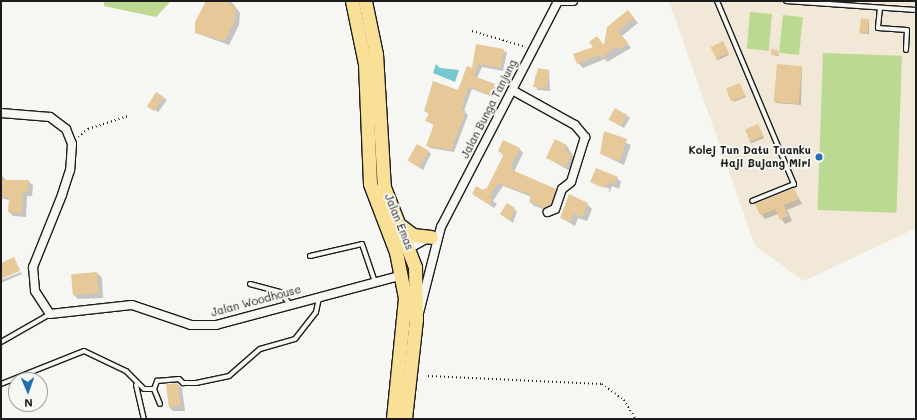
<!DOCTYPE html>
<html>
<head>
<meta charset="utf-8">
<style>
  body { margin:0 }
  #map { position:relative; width:917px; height:420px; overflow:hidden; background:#f6f6f2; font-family:Mali,sans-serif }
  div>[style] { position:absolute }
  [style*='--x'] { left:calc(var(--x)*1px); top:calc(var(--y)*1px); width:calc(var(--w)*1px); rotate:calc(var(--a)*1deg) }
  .built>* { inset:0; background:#f1e8d7 }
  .green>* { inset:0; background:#bcd991; transform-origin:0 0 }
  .water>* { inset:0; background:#76c7d0 }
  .shadow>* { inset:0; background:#0003; transform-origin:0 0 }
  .building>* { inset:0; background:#e6c899; transform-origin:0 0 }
  .path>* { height:1.5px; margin-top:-0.75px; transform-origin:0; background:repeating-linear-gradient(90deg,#1c1c1c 0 1px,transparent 0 4px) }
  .roads { filter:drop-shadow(1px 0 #1c1c1c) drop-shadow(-1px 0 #1c1c1c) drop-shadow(0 1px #1c1c1c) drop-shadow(0 -1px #1c1c1c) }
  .service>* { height:4px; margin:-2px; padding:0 2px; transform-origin:2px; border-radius:2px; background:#f6f6f2 }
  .minor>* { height:8px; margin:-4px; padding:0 4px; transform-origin:4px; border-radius:4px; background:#f6f6f2 }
  .primary>* { height:13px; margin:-6.5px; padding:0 6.5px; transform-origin:6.5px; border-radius:6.5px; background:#fadf96 }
  .dots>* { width:11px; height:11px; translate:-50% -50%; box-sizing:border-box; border:2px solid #f6f6f2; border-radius:50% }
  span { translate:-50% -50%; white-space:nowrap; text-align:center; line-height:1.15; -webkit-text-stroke:4px #f6f6f2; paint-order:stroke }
  .street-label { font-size:11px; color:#1c1c1c }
  .poi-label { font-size:11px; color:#1c1c1c; font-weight:700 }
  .right { translate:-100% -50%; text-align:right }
  .frame { position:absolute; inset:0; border:2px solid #1c1c1c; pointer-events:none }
  .north { position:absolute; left:8px; top:372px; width:40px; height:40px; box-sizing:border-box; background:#f6f6f2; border:1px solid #9f9f9c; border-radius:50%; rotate:178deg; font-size:11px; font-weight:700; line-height:16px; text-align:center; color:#1c1c1c }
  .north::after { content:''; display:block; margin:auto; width:14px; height:18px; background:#1f6fb2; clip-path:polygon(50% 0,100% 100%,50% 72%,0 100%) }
</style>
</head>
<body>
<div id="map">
  <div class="built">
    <i style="clip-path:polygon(669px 1px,916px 1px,916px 228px,804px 281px,755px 246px)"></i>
  </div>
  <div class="green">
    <i style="clip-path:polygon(104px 1px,171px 1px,156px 17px,104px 6px)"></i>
    <i style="left:750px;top:12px;width:22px;height:37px;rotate:5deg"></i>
    <i style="left:783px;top:15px;width:20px;height:38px;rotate:6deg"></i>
    <i style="left:823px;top:53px;width:79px;height:157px;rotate:2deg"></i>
  </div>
  <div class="water">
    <i style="clip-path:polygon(436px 64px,440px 68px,459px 70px,455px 82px,433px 73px)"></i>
  </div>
  <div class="shadow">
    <i style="clip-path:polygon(206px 1px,231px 1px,240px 13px,239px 25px,229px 45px,196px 33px)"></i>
    <i style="clip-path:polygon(628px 11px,638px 23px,622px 36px,631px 48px,607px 62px,605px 59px,583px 68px,578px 63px,605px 47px)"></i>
    <i style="clip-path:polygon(869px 20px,869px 34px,862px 34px,861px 32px)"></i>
    <i style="clip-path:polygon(723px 42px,729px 55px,718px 60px,716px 59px)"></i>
    <i style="clip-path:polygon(477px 45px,507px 52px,503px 71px,482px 67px,477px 78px,497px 88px,493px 97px,472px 89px,464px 111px,468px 115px,454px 152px,430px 148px,427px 145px,435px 126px,427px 121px,429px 114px,425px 111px,458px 91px,473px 69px)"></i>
    <i style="clip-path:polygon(778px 51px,779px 56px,772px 55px)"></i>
    <i style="clip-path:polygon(802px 67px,801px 105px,776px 103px,775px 102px)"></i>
    <i style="clip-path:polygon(549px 71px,550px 91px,537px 90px,535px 76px)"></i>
    <i style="clip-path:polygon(740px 85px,746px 97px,734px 102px,728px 89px)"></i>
    <i style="left:157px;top:93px;width:12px;height:15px;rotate:35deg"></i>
    <i style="clip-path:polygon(627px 116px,630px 118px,624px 128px,610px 120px)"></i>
    <i style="left:759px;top:126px;width:13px;height:14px;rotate:67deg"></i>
    <i style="clip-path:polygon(604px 133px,631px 145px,624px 165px,601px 154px)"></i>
    <i style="clip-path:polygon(567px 146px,575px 159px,570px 171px,547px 158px)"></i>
    <i style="clip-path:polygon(519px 148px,523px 153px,514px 172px,560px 194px,550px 211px,534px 206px,530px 202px,532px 197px,503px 186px,493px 201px,497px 204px,494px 208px,473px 194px,488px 188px,504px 156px,499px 151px)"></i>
    <i style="clip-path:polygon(429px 152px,431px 154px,423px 170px,409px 161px)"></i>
    <i style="clip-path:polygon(1px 175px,7px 181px,28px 181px,33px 185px,32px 196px,27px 196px,26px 217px,13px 216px,9px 212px,9px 200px,1px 198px)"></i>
    <i style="clip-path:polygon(evenodd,617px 178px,621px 182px,619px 189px,612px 186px,610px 192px,591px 182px,617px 178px,595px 183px,610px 189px,609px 191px,595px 185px,595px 183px)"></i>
    <i style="clip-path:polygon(794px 189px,802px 204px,787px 210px,792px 221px,785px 224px,778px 214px,765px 219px,761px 214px)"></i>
    <i style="clip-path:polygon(587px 204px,592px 209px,587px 221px,578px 218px,575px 226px,561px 218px)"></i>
    <i style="clip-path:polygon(514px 209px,517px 212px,513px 223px,501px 214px)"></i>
    <i style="clip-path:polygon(14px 259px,20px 270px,1px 278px,1px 264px)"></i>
    <i style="clip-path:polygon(21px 272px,22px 274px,1px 283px,1px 280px)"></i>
    <i style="clip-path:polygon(97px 273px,102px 278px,103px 298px,78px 299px,74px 295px)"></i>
    <i style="clip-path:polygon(177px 384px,182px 388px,185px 411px,173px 411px,169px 407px)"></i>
  </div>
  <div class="building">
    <i style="clip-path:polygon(206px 1px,230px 1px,229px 5px,236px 7px,235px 20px,225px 41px,195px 33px,195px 22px)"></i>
    <i style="clip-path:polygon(628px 10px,634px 18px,618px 31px,628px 43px,619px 50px,616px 46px,602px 58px,599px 55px,577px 64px,573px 54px,593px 47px,589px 42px,597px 36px,604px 45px,607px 27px)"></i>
    <i style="left:861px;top:18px;width:8px;height:15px;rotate:7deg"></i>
    <i style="left:723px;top:41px;width:13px;height:14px;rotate:63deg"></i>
    <i style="clip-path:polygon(476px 44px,504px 49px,501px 68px,479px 64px,474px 76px,495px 84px,490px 95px,469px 87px,461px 109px,466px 111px,451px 150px,426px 146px,434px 124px,425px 121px,429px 113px,424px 111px,433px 81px,458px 90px,467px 66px,472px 68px)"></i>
    <i style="clip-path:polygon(771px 49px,778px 50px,778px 55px,771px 55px)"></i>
    <i style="left:777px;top:64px;width:25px;height:38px;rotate:5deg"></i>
    <i style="clip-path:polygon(538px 68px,549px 70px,547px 89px,533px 87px)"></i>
    <i style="left:740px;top:83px;width:14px;height:15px;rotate:69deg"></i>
    <i style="left:156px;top:92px;width:9px;height:17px;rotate:32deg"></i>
    <i style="left:615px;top:108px;width:14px;height:13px;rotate:30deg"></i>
    <i style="left:758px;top:124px;width:13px;height:14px;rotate:67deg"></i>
    <i style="clip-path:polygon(604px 131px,627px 139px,620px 161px,600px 154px)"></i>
    <i style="clip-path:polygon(555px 139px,567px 145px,564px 151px,572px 154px,566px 167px,546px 158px)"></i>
    <i style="clip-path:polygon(503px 140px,520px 148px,510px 169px,556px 189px,551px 205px,545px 208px,529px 202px,531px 195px,498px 183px,489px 197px,493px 199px,490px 205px,472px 194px,476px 186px,483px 190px,487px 188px,504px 154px,498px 151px)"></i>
    <i style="left:417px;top:144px;width:14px;height:19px;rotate:30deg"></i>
    <i style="clip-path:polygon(596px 168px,618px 177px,614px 185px,608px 182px,605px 188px,590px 182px)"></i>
    <i style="clip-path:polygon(1px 180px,29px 180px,28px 192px,23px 192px,22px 213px,8px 212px,9px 197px,1px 197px)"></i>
    <i style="clip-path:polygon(794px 188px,799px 199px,784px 205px,788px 216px,780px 220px,775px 209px,760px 215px,755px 204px)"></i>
    <i style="clip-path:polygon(569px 194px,588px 203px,583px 217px,573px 214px,570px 222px,560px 218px)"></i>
    <i style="clip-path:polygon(507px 203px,515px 208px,510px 221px,500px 214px)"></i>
    <i style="clip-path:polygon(14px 257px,20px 271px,1px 279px,1px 263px)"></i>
    <i style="left:97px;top:272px;width:21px;height:26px;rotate:85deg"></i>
    <i style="left:178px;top:383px;width:23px;height:12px;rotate:83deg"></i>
  </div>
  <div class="path">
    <i style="--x:472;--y:31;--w:56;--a:16.5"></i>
    <i style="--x:78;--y:137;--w:13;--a:-39"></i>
    <i style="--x:88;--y:129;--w:42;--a:-18"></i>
    <i style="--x:428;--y:376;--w:174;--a:2.6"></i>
    <i style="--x:602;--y:384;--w:27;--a:36"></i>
    <i style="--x:624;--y:400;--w:22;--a:58"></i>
  </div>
  <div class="roads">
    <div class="service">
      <i style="--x:717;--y:1;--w:199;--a:67.2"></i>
      <i style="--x:794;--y:184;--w:45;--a:158"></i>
      <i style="--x:786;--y:1;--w:130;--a:4"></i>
      <i style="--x:880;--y:8;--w:20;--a:96"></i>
      <i style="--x:878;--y:28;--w:29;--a:4"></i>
      <i style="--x:907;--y:30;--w:20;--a:93"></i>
      <i style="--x:310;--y:256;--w:53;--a:-13"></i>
      <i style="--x:362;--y:244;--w:40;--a:71.1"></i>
      <i style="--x:250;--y:284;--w:31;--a:15"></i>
      <i style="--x:280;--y:292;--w:14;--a:51"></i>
      <i style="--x:1;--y:342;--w:56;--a:-29.7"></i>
      <i style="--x:1;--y:384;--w:89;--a:-21.7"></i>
      <i style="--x:84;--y:351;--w:47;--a:25.5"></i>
      <i style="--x:126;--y:371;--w:25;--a:45"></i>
      <i style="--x:144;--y:389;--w:10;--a:0"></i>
      <i style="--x:136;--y:385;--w:35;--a:77"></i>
      <i style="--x:160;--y:404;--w:16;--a:-112"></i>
      <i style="--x:154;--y:389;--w:9;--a:-69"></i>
      <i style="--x:157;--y:381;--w:22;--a:-5"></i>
      <i style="--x:179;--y:379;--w:6;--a:45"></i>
      <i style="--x:183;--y:383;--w:13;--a:0"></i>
      <i style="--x:196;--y:383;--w:34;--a:-12"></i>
      <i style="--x:229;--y:376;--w:41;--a:-41.1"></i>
      <i style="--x:260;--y:349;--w:36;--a:-16"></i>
      <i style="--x:295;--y:339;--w:34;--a:-52"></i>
      <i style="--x:316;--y:312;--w:14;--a:-78"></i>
    </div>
    <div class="minor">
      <i style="--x:560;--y:1;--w:13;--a:0"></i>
      <i style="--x:512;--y:90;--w:72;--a:29.1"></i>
      <i style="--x:575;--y:125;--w:16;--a:50"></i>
      <i style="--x:585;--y:137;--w:47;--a:107.3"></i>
      <i style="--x:571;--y:182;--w:11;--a:142"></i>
      <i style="--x:562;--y:189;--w:21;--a:109"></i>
      <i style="--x:555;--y:209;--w:8;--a:157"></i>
      <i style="--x:1;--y:113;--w:49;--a:4.7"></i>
      <i style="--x:50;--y:117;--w:20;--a:37"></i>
      <i style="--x:66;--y:129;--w:16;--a:68"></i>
      <i style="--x:72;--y:144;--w:26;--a:94"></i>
      <i style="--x:70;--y:170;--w:26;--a:108"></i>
      <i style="--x:62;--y:195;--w:78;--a:111.9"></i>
      <i style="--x:33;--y:267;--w:24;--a:85"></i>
      <i style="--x:35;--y:291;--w:27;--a:57"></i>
      <i style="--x:50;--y:314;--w:82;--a:-6.3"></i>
      <i style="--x:132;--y:305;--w:62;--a:18.7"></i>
      <i style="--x:191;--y:325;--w:25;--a:0"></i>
      <i style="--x:216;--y:325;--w:193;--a:-15"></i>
      <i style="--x:410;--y:248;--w:23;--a:-29"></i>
      <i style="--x:419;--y:313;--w:89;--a:-75.7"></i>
      <i style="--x:441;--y:227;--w:254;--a:-62.6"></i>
    </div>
    <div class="primary">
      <i style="--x:352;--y:1;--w:64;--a:78.3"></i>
      <i style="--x:365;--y:64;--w:120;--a:87.6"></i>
      <i style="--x:370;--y:184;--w:73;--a:69.1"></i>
      <i style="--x:396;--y:252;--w:47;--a:78.9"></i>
      <i style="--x:405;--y:298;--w:122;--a:95.7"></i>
      <i style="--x:365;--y:1;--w:54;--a:78.3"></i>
      <i style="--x:376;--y:54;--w:133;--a:86.6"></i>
      <i style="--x:384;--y:187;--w:86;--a:68.8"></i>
      <i style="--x:415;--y:267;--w:52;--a:88.9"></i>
      <i style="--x:416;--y:319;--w:101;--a:96.3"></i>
      <i style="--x:401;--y:226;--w:15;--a:37"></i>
      <i style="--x:413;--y:235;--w:18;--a:6"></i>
    </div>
  </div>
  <div class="dots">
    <i style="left:819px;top:157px;background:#1f6fb2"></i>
  </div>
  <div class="street-label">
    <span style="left:489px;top:109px;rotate:-63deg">Jalan Bunga Tanjung</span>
    <span style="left:399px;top:222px;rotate:68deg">Jalan Emas</span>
    <span style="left:256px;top:301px;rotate:-15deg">Jalan Woodhouse</span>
  </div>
  <div class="poi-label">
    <span class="right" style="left:811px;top:157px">Kolej Tun Datu Tuanku<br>Haji Bujang Miri</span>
  </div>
  <div class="frame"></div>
  <div class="north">N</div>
</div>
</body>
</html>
